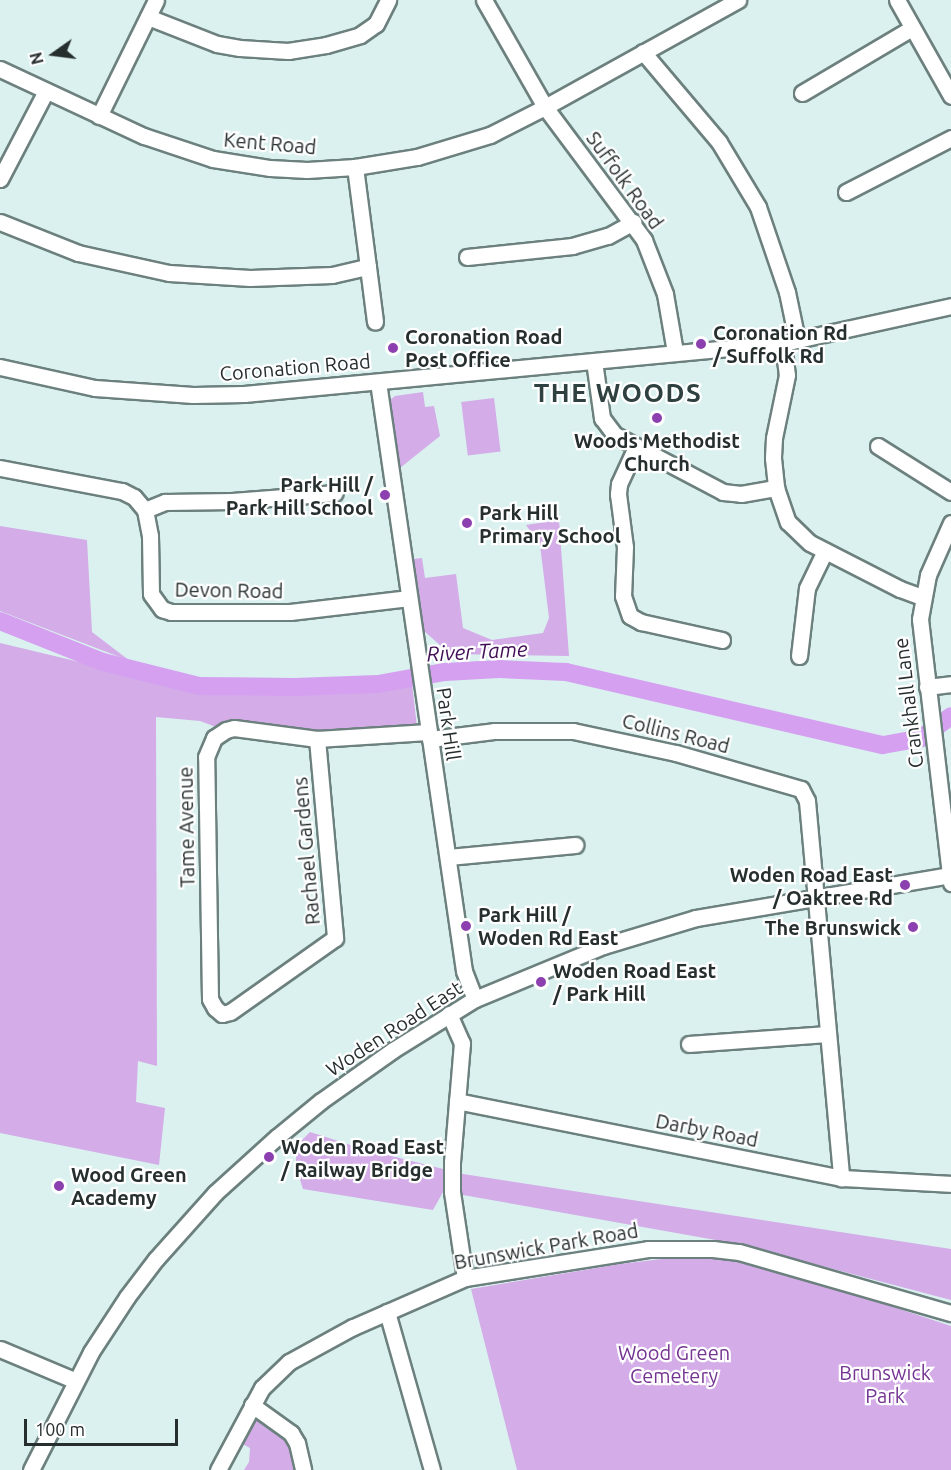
<!DOCTYPE html>
<html>
<head>
<meta charset="utf-8">
<style>
  body { margin:0 }
  #map { position:relative; width:951px; height:1470px; overflow:hidden; background:#daf1ef; font-family:Ubuntu,sans-serif }
  div>[style] { position:absolute }
  [style*='--x'] { left:calc(var(--x)*1px); top:calc(var(--y)*1px); width:calc(var(--w)*1px); rotate:calc(var(--a)*1deg) }
  .green>* { inset:0; background:#d3ace8; transform-origin:0 0 }
  .river>* { height:18px; margin:-9px; padding:0 9px; transform-origin:9px; border-radius:9px; background:#d5a0f0 }
  .roads { filter:drop-shadow(2px 0 #6c807e) drop-shadow(-2px 0 #6c807e) drop-shadow(0 2px #6c807e) drop-shadow(0 -2px #6c807e) }
  .minor>* { height:15px; margin:-7.5px; padding:0 7.5px; transform-origin:7.5px; border-radius:7.5px; background:#fff }
  .dots>* { width:16px; height:16px; translate:-50% -50%; box-sizing:border-box; border:3px solid #fff; border-radius:50% }
  span { translate:-50% -50%; white-space:nowrap; text-align:center; line-height:1.15; -webkit-text-stroke:4.5px #fff; paint-order:stroke }
  .street-label { font-size:20px; color:#262f2e }
  .poi-label { font-size:20px; color:#262f2e; font-weight:700 }
  .left { translate:0 -50%; text-align:left }
  .right { translate:-100% -50%; text-align:right }
  .park-label { font-size:20px; color:#743491 }
  .water-label { font-size:21px; color:#400e55; font-style:italic }
  .district-label { font-size:26px; color:#2e403f; font-weight:700; letter-spacing:1.5px }
  .north { position:absolute; left:24px; top:24px; width:60px; height:60px; -webkit-text-stroke:4px #fff; paint-order:stroke; rotate:256deg; font-size:16px; font-weight:700; line-height:24px; text-align:center; color:#262f2e }
  .north::after { content:''; display:block; margin:auto; width:21px; height:27px; background:#262f2e; clip-path:polygon(50% 0,100% 100%,50% 72%,0 100%) }
  .scale { position:absolute; left:24px; top:1419px; width:154px; height:27px; box-sizing:border-box; border:3px solid #262f2e; border-top:0; padding-left:8px; font-size:18px; line-height:21px; white-space:nowrap; color:#262f2e; -webkit-text-stroke:4px #fff; paint-order:stroke }
</style>
</head>
<body>
<div id="map">
  <div class="green">
    <i style="clip-path:polygon(423px 392px,425px 407px,434px 406px,440px 436px,400px 468px,390px 400px,395px 396px)"></i>
    <i style="left:494px;top:398px;width:54px;height:33px;rotate:83deg"></i>
    <i style="clip-path:polygon(559px 520px,569px 656px,450px 654px,424px 631px,413px 559px,422px 558px,425px 578px,456px 574px,463px 628px,492px 640px,543px 633px,549px 618px,540px 545px,526px 525px)"></i>
    <i style="clip-path:polygon(0 526px,87px 540px,92px 632px,130px 661px,0 611px)"></i>
    <i style="clip-path:polygon(0 643px,176px 685px,265px 691px,388px 688px,412px 684px,417px 727px,313px 733px,219px 728px,200px 721px,156px 717px,157px 1066px,138px 1061px,136px 1102px,165px 1108px,159px 1165px,0 1133px)"></i>
    <i style="clip-path:polygon(310px 1132px,360px 1148px,463px 1174px,951px 1249px,951px 1300px,738px 1244px,463px 1195px,443px 1192px,433px 1210px,303px 1189px,296px 1167px,296px 1146px)"></i>
    <i style="clip-path:polygon(717px 1257px,824px 1284px,951px 1326px,951px 1470px,517px 1470px,471px 1289px,620px 1264px,670px 1258px)"></i>
    <i style="clip-path:polygon(257px 1415px,287px 1437px,297px 1470px,244px 1470px,249px 1462px,250px 1448px,239px 1442px,253px 1418px)"></i>
  </div>
  <div class="river">
    <i style="--x:0;--y:621;--w:111;--a:21.7"></i>
    <i style="--x:103;--y:662;--w:99;--a:14"></i>
    <i style="--x:199;--y:686;--w:96;--a:0.6"></i>
    <i style="--x:295;--y:687;--w:83;--a:-2.1"></i>
    <i style="--x:378;--y:684;--w:68;--a:-10.2"></i>
    <i style="--x:445;--y:672;--w:54;--a:-3.2"></i>
    <i style="--x:499;--y:669;--w:67;--a:2.6"></i>
    <i style="--x:566;--y:672;--w:325;--a:13"></i>
    <i style="--x:883;--y:745;--w:39;--a:-10"></i>
    <i style="--x:921;--y:738;--w:37;--a:-36"></i>
  </div>
  <div class="roads">
    <div class="minor">
      <i style="--x:484;--y:0;--w:123;--a:60.3"></i>
      <i style="--x:545;--y:107;--w:166;--a:53.3"></i>
      <i style="--x:644;--y:240;--w:58;--a:68.7"></i>
      <i style="--x:665;--y:294;--w:59;--a:80.2"></i>
      <i style="--x:897;--y:0;--w:110;--a:60.6"></i>
      <i style="--x:148;--y:17;--w:74;--a:21.4"></i>
      <i style="--x:217;--y:44;--w:23;--a:10"></i>
      <i style="--x:240;--y:48;--w:48;--a:3.6"></i>
      <i style="--x:288;--y:51;--w:38;--a:-9"></i>
      <i style="--x:326;--y:45;--w:35;--a:-16"></i>
      <i style="--x:360;--y:35;--w:19;--a:-35"></i>
      <i style="--x:376;--y:24;--w:27;--a:-63"></i>
      <i style="--x:643;--y:52;--w:118;--a:49.8"></i>
      <i style="--x:719;--y:142;--w:76;--a:59"></i>
      <i style="--x:758;--y:207;--w:90;--a:71.2"></i>
      <i style="--x:787;--y:292;--w:49;--a:78.2"></i>
      <i style="--x:0;--y:69;--w:159;--a:25"></i>
      <i style="--x:144;--y:136;--w:73;--a:18.4"></i>
      <i style="--x:213;--y:159;--w:58;--a:9"></i>
      <i style="--x:270;--y:168;--w:37;--a:3"></i>
      <i style="--x:307;--y:170;--w:48;--a:-3.6"></i>
      <i style="--x:355;--y:167;--w:63;--a:-9.2"></i>
      <i style="--x:417;--y:157;--w:76;--a:-16.8"></i>
      <i style="--x:490;--y:135;--w:62;--a:-27"></i>
      <i style="--x:545;--y:107;--w:221;--a:-29"></i>
      <i style="--x:802;--y:93;--w:128;--a:-30.6"></i>
      <i style="--x:99;--y:116;--w:129;--a:-63.8"></i>
      <i style="--x:0;--y:179;--w:99;--a:-62.4"></i>
      <i style="--x:846;--y:192;--w:118;--a:-27.2"></i>
      <i style="--x:0;--y:222;--w:84;--a:21.7"></i>
      <i style="--x:78;--y:253;--w:93;--a:12.4"></i>
      <i style="--x:169;--y:273;--w:81;--a:3.5"></i>
      <i style="--x:250;--y:278;--w:82;--a:-2.1"></i>
      <i style="--x:332;--y:275;--w:37;--a:-13"></i>
      <i style="--x:368;--y:267;--w:101;--a:-97.4"></i>
      <i style="--x:467;--y:257;--w:106;--a:-6"></i>
      <i style="--x:572;--y:246;--w:37;--a:-16"></i>
      <i style="--x:608;--y:236;--w:29;--a:-29"></i>
      <i style="--x:368;--y:267;--w:55;--a:82.7"></i>
      <i style="--x:783;--y:343;--w:32;--a:83"></i>
      <i style="--x:787;--y:375;--w:64;--a:101.7"></i>
      <i style="--x:774;--y:438;--w:20;--a:93"></i>
      <i style="--x:773;--y:458;--w:30;--a:84"></i>
      <i style="--x:776;--y:488;--w:36;--a:71"></i>
      <i style="--x:788;--y:522;--w:30;--a:44"></i>
      <i style="--x:810;--y:543;--w:101;--a:27.1"></i>
      <i style="--x:900;--y:589;--w:23;--a:20"></i>
      <i style="--x:594;--y:361;--w:58;--a:82"></i>
      <i style="--x:602;--y:418;--w:21;--a:53"></i>
      <i style="--x:615;--y:435;--w:122;--a:27.8"></i>
      <i style="--x:723;--y:492;--w:18;--a:6"></i>
      <i style="--x:741;--y:494;--w:36;--a:-10"></i>
      <i style="--x:0;--y:367;--w:97;--a:12.5"></i>
      <i style="--x:95;--y:388;--w:98;--a:4.1"></i>
      <i style="--x:193;--y:395;--w:51;--a:-1.1"></i>
      <i style="--x:244;--y:394;--w:541;--a:-5.41"></i>
      <i style="--x:783;--y:343;--w:172;--a:-12.4"></i>
      <i style="--x:378;--y:382;--w:595;--a:81.69"></i>
      <i style="--x:464;--y:971;--w:30;--a:69"></i>
      <i style="--x:878;--y:446;--w:86;--a:32.2"></i>
      <i style="--x:636;--y:447;--w:41;--a:114.7"></i>
      <i style="--x:619;--y:484;--w:10;--a:96"></i>
      <i style="--x:618;--y:494;--w:53;--a:82.5"></i>
      <i style="--x:625;--y:547;--w:49;--a:92.3"></i>
      <i style="--x:623;--y:596;--w:21;--a:71"></i>
      <i style="--x:630;--y:616;--w:13;--a:29"></i>
      <i style="--x:641;--y:622;--w:83;--a:12.5"></i>
      <i style="--x:0;--y:468;--w:124;--a:10.7"></i>
      <i style="--x:122;--y:491;--w:13;--a:27"></i>
      <i style="--x:134;--y:497;--w:17;--a:50"></i>
      <i style="--x:145;--y:510;--w:26;--a:79"></i>
      <i style="--x:150;--y:536;--w:58;--a:89"></i>
      <i style="--x:151;--y:594;--w:19;--a:54"></i>
      <i style="--x:162;--y:609;--w:9;--a:18"></i>
      <i style="--x:171;--y:612;--w:119;--a:0"></i>
      <i style="--x:290;--y:612;--w:120;--a:-6.7"></i>
      <i style="--x:145;--y:510;--w:22;--a:-22"></i>
      <i style="--x:165;--y:502;--w:68;--a:-0.8"></i>
      <i style="--x:233;--y:501;--w:102;--a:-4.5"></i>
      <i style="--x:951;--y:523;--w:57;--a:113.9"></i>
      <i style="--x:928;--y:575;--w:45;--a:100.3"></i>
      <i style="--x:920;--y:619;--w:266;--a:83.3"></i>
      <i style="--x:799;--y:656;--w:68;--a:-83.3"></i>
      <i style="--x:807;--y:588;--w:41;--a:-64.1"></i>
      <i style="--x:927;--y:687;--w:24;--a:-7"></i>
      <i style="--x:317;--y:739;--w:200;--a:84.8"></i>
      <i style="--x:335;--y:938;--w:128;--a:144.8"></i>
      <i style="--x:230;--y:1012;--w:8;--a:166"></i>
      <i style="--x:222;--y:1014;--w:9;--a:-139"></i>
      <i style="--x:215;--y:1008;--w:10;--a:-119"></i>
      <i style="--x:210;--y:999;--w:242;--a:-90.9"></i>
      <i style="--x:206;--y:757;--w:21;--a:-67"></i>
      <i style="--x:214;--y:738;--w:14;--a:-34"></i>
      <i style="--x:226;--y:730;--w:8;--a:-14"></i>
      <i style="--x:234;--y:728;--w:84;--a:7.5"></i>
      <i style="--x:317;--y:739;--w:111;--a:-3.6"></i>
      <i style="--x:430;--y:739;--w:64;--a:-7.1"></i>
      <i style="--x:494;--y:731;--w:79;--a:0"></i>
      <i style="--x:573;--y:731;--w:105;--a:12.1"></i>
      <i style="--x:676;--y:753;--w:130;--a:16.1"></i>
      <i style="--x:801;--y:789;--w:13;--a:63"></i>
      <i style="--x:807;--y:801;--w:379;--a:84.8"></i>
      <i style="--x:448;--y:857;--w:128;--a:-5.4"></i>
      <i style="--x:449;--y:1014;--w:32;--a:66"></i>
      <i style="--x:462;--y:1043;--w:120;--a:94.8"></i>
      <i style="--x:452;--y:1163;--w:29;--a:90"></i>
      <i style="--x:452;--y:1192;--w:87;--a:81.4"></i>
      <i style="--x:689;--y:1044;--w:138;--a:-4.1"></i>
      <i style="--x:457;--y:1101;--w:392;--a:11.3"></i>
      <i style="--x:841;--y:1178;--w:110;--a:3.1"></i>
      <i style="--x:387;--y:1312;--w:164;--a:74.1"></i>
      <i style="--x:0;--y:1349;--w:82;--a:22.8"></i>
      <i style="--x:252;--y:1405;--w:48;--a:35.7"></i>
      <i style="--x:291;--y:1433;--w:12;--a:59"></i>
      <i style="--x:297;--y:1443;--w:28;--a:77"></i>
      <i style="--x:31;--y:1470;--w:132;--a:-63"></i>
      <i style="--x:91;--y:1352;--w:66;--a:-56.8"></i>
      <i style="--x:127;--y:1297;--w:48;--a:-52.7"></i>
      <i style="--x:156;--y:1259;--w:89;--a:-48.2"></i>
      <i style="--x:215;--y:1193;--w:84;--a:-42.1"></i>
      <i style="--x:277;--y:1137;--w:57;--a:-39.3"></i>
      <i style="--x:321;--y:1101;--w:88;--a:-35.3"></i>
      <i style="--x:393;--y:1050;--w:97;--a:-31.9"></i>
      <i style="--x:475;--y:999;--w:139;--a:-22.5"></i>
      <i style="--x:603;--y:946;--w:97;--a:-16.8"></i>
      <i style="--x:696;--y:918;--w:258;--a:-9.6"></i>
      <i style="--x:218;--y:1470;--w:93;--a:-61.8"></i>
      <i style="--x:262;--y:1388;--w:37;--a:-44"></i>
      <i style="--x:289;--y:1362;--w:73;--a:-28.7"></i>
      <i style="--x:353;--y:1327;--w:122;--a:-23.6"></i>
      <i style="--x:465;--y:1278;--w:185;--a:-9"></i>
      <i style="--x:648;--y:1249;--w:65;--a:0"></i>
      <i style="--x:713;--y:1249;--w:26;--a:7"></i>
      <i style="--x:739;--y:1252;--w:221;--a:16.1"></i>
    </div>
  </div>
  <div class="dots">
    <i style="left:701px;top:344px;background:#8c3faf"></i>
    <i style="left:393px;top:348px;background:#8c3faf"></i>
    <i style="left:657px;top:418px;background:#8c3faf"></i>
    <i style="left:385px;top:495px;background:#8c3faf"></i>
    <i style="left:467px;top:523px;background:#8c3faf"></i>
    <i style="left:905px;top:885px;background:#8c3faf"></i>
    <i style="left:466px;top:926px;background:#8c3faf"></i>
    <i style="left:913px;top:927px;background:#8c3faf"></i>
    <i style="left:541px;top:982px;background:#8c3faf"></i>
    <i style="left:269px;top:1157px;background:#8c3faf"></i>
    <i style="left:59px;top:1186px;background:#8c3faf"></i>
  </div>
  <div class="street-label">
    <span style="left:270px;top:143px;rotate:5deg">Kent Road</span>
    <span style="left:625px;top:180px;rotate:54deg">Suffolk Road</span>
    <span style="left:295px;top:367px;rotate:-5deg">Coronation Road</span>
    <span style="left:229px;top:590px;rotate:1deg">Devon Road</span>
    <span style="left:908px;top:703px;rotate:-97deg">Crankhall Lane</span>
    <span style="left:449px;top:724px;rotate:82deg">Park Hill</span>
    <span style="left:676px;top:733px;rotate:14deg">Collins Road</span>
    <span style="left:186px;top:827px;rotate:-91deg">Tame Avenue</span>
    <span style="left:306px;top:851px;rotate:-95deg">Rachael Gardens</span>
    <span style="left:394px;top:1028px;rotate:-33deg">Woden Road East</span>
    <span style="left:707px;top:1130px;rotate:11deg">Darby Road</span>
    <span style="left:546px;top:1246px;rotate:-10deg">Brunswick Park Road</span>
  </div>
  <div class="poi-label">
    <span class="left" style="left:713px;top:344px">Coronation Rd<br>/ Suffolk Rd</span>
    <span class="left" style="left:405px;top:348px">Coronation Road<br>Post Office</span>
    <span style="left:657px;top:452px">Woods Methodist<br>Church</span>
    <span class="right" style="left:373px;top:496px">Park Hill /<br>Park Hill School</span>
    <span class="left" style="left:479px;top:524px">Park Hill<br>Primary School</span>
    <span class="right" style="left:893px;top:886px">Woden Road East<br>/ Oaktree Rd</span>
    <span class="left" style="left:478px;top:926px">Park Hill /<br>Woden Rd East</span>
    <span class="right" style="left:901px;top:927px">The Brunswick</span>
    <span class="left" style="left:553px;top:982px">Woden Road East<br>/ Park Hill</span>
    <span class="left" style="left:281px;top:1158px">Woden Road East<br>/ Railway Bridge</span>
    <span class="left" style="left:71px;top:1186px">Wood Green<br>Academy</span>
  </div>
  <div class="park-label">
    <span style="left:674px;top:1364px">Wood Green<br>Cemetery</span>
    <span style="left:885px;top:1384px">Brunswick<br>Park</span>
  </div>
  <div class="water-label">
    <span style="left:477px;top:651px;rotate:-3deg">River Tame</span>
  </div>
  <div class="district-label">
    <span style="left:618px;top:393px">THE WOODS</span>
  </div>
  <div class="north">N</div>
  <div class="scale">100 m</div>
</div>
</body>
</html>
